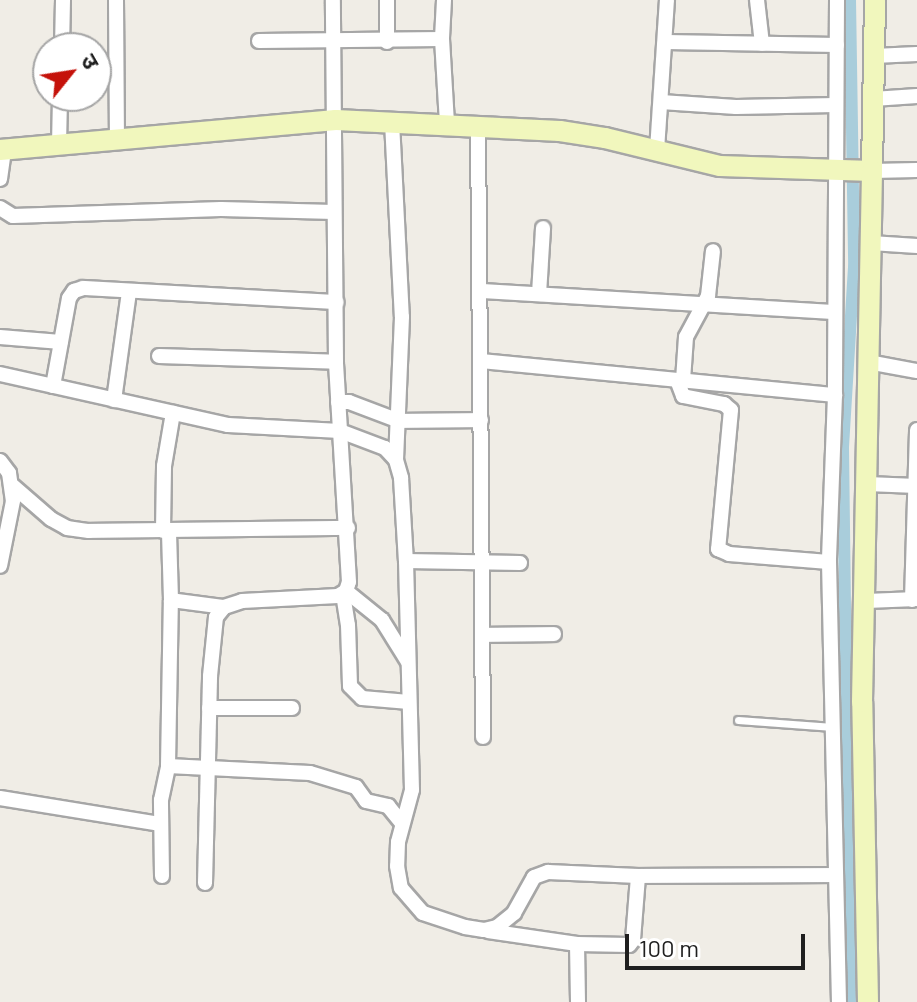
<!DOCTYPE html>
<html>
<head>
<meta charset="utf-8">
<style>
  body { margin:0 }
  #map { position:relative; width:917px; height:1002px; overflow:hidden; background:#f0ede6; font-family:Barlow,"Noto Sans Devanagari",sans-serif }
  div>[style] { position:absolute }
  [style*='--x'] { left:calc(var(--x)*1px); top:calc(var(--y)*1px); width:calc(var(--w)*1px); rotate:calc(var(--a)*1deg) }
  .canal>* { height:12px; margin:-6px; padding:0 6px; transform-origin:6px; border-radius:6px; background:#a9cddb }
  .roads { filter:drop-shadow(2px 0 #a6a6a6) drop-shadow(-2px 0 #a6a6a6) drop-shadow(0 2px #a6a6a6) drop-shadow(0 -2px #a6a6a6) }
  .lane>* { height:7px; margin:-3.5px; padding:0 3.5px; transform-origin:3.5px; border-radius:3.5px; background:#fff }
  .street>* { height:14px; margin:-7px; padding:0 7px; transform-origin:7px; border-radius:7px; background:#fff }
  .secondary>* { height:20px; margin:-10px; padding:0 10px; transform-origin:10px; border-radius:10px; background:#f1f7bd }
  span { translate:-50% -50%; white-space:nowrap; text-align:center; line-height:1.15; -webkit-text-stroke:7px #fff; paint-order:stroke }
  .north { position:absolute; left:32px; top:32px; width:80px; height:80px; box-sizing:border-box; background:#fff; border:2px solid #a5a5a5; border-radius:50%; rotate:60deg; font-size:22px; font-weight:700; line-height:32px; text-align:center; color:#1f1f1f }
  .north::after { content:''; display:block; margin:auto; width:28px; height:36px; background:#c5120a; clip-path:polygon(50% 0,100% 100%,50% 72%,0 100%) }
  .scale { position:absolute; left:625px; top:934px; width:180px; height:36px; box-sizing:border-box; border:4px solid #1f1f1f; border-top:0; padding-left:10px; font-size:24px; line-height:28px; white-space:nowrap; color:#1f1f1f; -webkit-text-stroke:6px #fff; paint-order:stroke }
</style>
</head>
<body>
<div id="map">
  <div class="canal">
    <i style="--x:850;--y:0;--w:267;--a:89.1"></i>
    <i style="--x:854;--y:267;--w:181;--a:93.5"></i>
    <i style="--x:843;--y:448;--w:554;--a:89.28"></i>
  </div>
  <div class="roads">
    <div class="lane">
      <i style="--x:738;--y:720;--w:95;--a:4.2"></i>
    </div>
    <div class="street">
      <i style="--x:116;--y:0;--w:139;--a:89.6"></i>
      <i style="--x:444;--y:0;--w:39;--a:93"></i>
      <i style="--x:442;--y:39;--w:85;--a:86.6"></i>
      <i style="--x:757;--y:0;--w:44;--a:83.5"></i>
      <i style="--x:837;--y:0;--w:395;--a:90.3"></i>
      <i style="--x:835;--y:395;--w:167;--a:92.1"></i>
      <i style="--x:829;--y:562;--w:440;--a:88.7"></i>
      <i style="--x:259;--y:41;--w:183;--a:-0.6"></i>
      <i style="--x:387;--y:42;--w:42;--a:-90"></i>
      <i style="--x:666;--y:42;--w:171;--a:1"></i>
      <i style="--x:62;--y:48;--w:48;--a:-88.8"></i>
      <i style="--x:874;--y:56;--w:43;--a:-2.7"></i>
      <i style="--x:873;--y:99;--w:44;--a:-3.9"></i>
      <i style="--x:661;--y:102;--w:75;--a:3.8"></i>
      <i style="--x:736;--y:107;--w:99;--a:-1.2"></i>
      <i style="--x:392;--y:122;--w:195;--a:87.1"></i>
      <i style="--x:402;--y:317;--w:143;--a:92.4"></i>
      <i style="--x:478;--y:125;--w:612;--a:89.53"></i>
      <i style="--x:59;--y:145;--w:49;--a:-88.8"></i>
      <i style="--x:657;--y:150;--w:150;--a:-86.2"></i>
      <i style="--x:872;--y:171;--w:45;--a:-1.3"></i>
      <i style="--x:0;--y:179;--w:29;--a:-82"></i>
      <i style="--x:0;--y:208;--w:15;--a:32"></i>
      <i style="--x:13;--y:216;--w:208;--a:-1.9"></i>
      <i style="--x:221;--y:209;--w:113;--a:1.5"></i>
      <i style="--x:871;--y:243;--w:46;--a:3.7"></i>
      <i style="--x:481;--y:291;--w:354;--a:3.4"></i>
      <i style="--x:539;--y:294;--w:66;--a:-86.5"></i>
      <i style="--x:0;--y:337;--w:61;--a:4.7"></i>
      <i style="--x:159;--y:356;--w:177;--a:1.9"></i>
      <i style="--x:481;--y:361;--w:356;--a:5.5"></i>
      <i style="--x:868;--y:362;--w:50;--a:10.4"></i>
      <i style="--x:0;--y:374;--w:234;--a:12.6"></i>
      <i style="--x:228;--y:425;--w:112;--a:3.1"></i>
      <i style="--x:340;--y:431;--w:48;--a:20.7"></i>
      <i style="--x:385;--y:448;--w:16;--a:47"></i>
      <i style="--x:396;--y:460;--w:19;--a:74"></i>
      <i style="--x:401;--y:478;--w:83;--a:86.6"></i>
      <i style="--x:406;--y:561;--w:229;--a:88.5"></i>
      <i style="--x:412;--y:790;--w:54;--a:105.1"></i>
      <i style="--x:398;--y:842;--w:24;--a:92"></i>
      <i style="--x:397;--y:866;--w:22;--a:80"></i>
      <i style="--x:401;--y:888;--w:33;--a:49"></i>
      <i style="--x:423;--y:913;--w:44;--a:18.4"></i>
      <i style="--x:465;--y:927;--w:19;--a:9"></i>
      <i style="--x:484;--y:930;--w:13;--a:-13"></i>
      <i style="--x:497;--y:927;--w:22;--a:-39"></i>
      <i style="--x:514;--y:913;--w:41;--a:-60.9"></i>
      <i style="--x:534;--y:877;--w:15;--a:-20"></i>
      <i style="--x:548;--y:872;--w:90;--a:2.5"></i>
      <i style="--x:638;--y:876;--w:195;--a:-0.3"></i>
      <i style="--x:677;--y:380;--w:17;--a:69"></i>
      <i style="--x:683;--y:396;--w:42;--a:11"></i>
      <i style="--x:724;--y:404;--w:9;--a:41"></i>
      <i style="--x:731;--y:410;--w:140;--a:95.3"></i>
      <i style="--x:718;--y:549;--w:12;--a:24"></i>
      <i style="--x:729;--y:554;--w:100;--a:4.6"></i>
      <i style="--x:683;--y:380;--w:43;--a:-86"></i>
      <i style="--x:686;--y:337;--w:47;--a:-61.8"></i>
      <i style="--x:708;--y:296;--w:45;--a:-83.7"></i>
      <i style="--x:53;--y:386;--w:89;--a:-79.7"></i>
      <i style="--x:69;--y:298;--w:9;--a:-54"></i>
      <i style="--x:74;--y:291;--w:9;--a:-18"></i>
      <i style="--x:83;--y:288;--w:254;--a:3.2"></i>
      <i style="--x:114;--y:400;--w:109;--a:-82.1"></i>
      <i style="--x:338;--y:402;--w:11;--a:0"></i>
      <i style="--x:349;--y:402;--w:53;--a:20.8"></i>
      <i style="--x:399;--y:421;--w:82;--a:-0.7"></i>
      <i style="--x:0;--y:461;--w:15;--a:53"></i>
      <i style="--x:9;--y:473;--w:28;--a:82"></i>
      <i style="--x:13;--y:501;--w:66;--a:101.3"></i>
      <i style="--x:867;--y:484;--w:50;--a:2.3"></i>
      <i style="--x:13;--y:486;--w:50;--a:41"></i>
      <i style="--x:51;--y:519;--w:18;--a:29"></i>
      <i style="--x:67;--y:528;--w:22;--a:8"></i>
      <i style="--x:89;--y:531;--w:259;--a:-0.7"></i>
      <i style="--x:163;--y:531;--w:65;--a:-89.1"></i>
      <i style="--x:164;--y:466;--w:54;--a:-80.4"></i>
      <i style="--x:406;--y:561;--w:114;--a:1"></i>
      <i style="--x:346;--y:591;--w:46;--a:38.9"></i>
      <i style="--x:382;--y:620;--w:49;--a:58.2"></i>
      <i style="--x:343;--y:594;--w:31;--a:81"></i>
      <i style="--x:348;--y:625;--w:61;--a:88.1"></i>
      <i style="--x:350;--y:686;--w:17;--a:45"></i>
      <i style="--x:362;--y:698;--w:47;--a:4.9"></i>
      <i style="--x:171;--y:600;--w:53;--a:7.5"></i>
      <i style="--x:912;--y:600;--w:170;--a:-88.3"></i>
      <i style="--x:866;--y:601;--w:51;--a:-2.2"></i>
      <i style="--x:483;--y:635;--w:71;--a:-0.8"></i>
      <i style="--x:209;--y:708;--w:83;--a:0"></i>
      <i style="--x:168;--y:766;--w:142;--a:2.8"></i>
      <i style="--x:310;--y:773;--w:48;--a:16.9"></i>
      <i style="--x:356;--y:787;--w:17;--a:54"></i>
      <i style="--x:366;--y:801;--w:23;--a:13"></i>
      <i style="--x:388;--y:806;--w:22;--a:51"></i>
      <i style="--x:0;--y:798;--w:163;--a:9.2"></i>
      <i style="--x:162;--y:876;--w:76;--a:-90.8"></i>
      <i style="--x:161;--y:800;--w:35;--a:-78"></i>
      <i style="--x:168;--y:766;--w:166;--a:-89"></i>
      <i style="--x:171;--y:600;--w:69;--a:-91.7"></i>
      <i style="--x:205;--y:883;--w:207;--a:-88.6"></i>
      <i style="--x:210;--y:676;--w:59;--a:-84.2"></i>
      <i style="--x:216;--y:617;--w:13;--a:-51"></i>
      <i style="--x:224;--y:607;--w:19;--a:-18"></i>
      <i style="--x:242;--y:601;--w:96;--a:-3"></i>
      <i style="--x:338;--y:596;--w:9;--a:-32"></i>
      <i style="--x:346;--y:591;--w:9;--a:-72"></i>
      <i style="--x:349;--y:582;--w:220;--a:-93.4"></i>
      <i style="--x:336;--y:362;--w:362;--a:-90.5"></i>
      <i style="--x:488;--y:931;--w:90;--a:8.3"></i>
      <i style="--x:577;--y:944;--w:52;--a:1.1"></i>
      <i style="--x:629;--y:945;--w:6;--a:-51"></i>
      <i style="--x:633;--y:940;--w:64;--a:-85.5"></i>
      <i style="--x:577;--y:944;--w:58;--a:89"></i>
    </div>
    <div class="secondary">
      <i style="--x:0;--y:150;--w:337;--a:-5.1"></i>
      <i style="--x:336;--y:120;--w:224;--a:2.8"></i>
      <i style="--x:560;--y:131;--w:46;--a:8.8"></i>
      <i style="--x:605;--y:138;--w:118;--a:13.7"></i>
      <i style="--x:720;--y:166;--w:152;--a:1.9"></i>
      <i style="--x:872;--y:171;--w:171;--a:-89"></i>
      <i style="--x:868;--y:1002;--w:300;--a:-91.1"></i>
      <i style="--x:862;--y:702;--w:531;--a:-88.92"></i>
    </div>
  </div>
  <div class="north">उ</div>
  <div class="scale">100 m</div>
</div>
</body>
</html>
